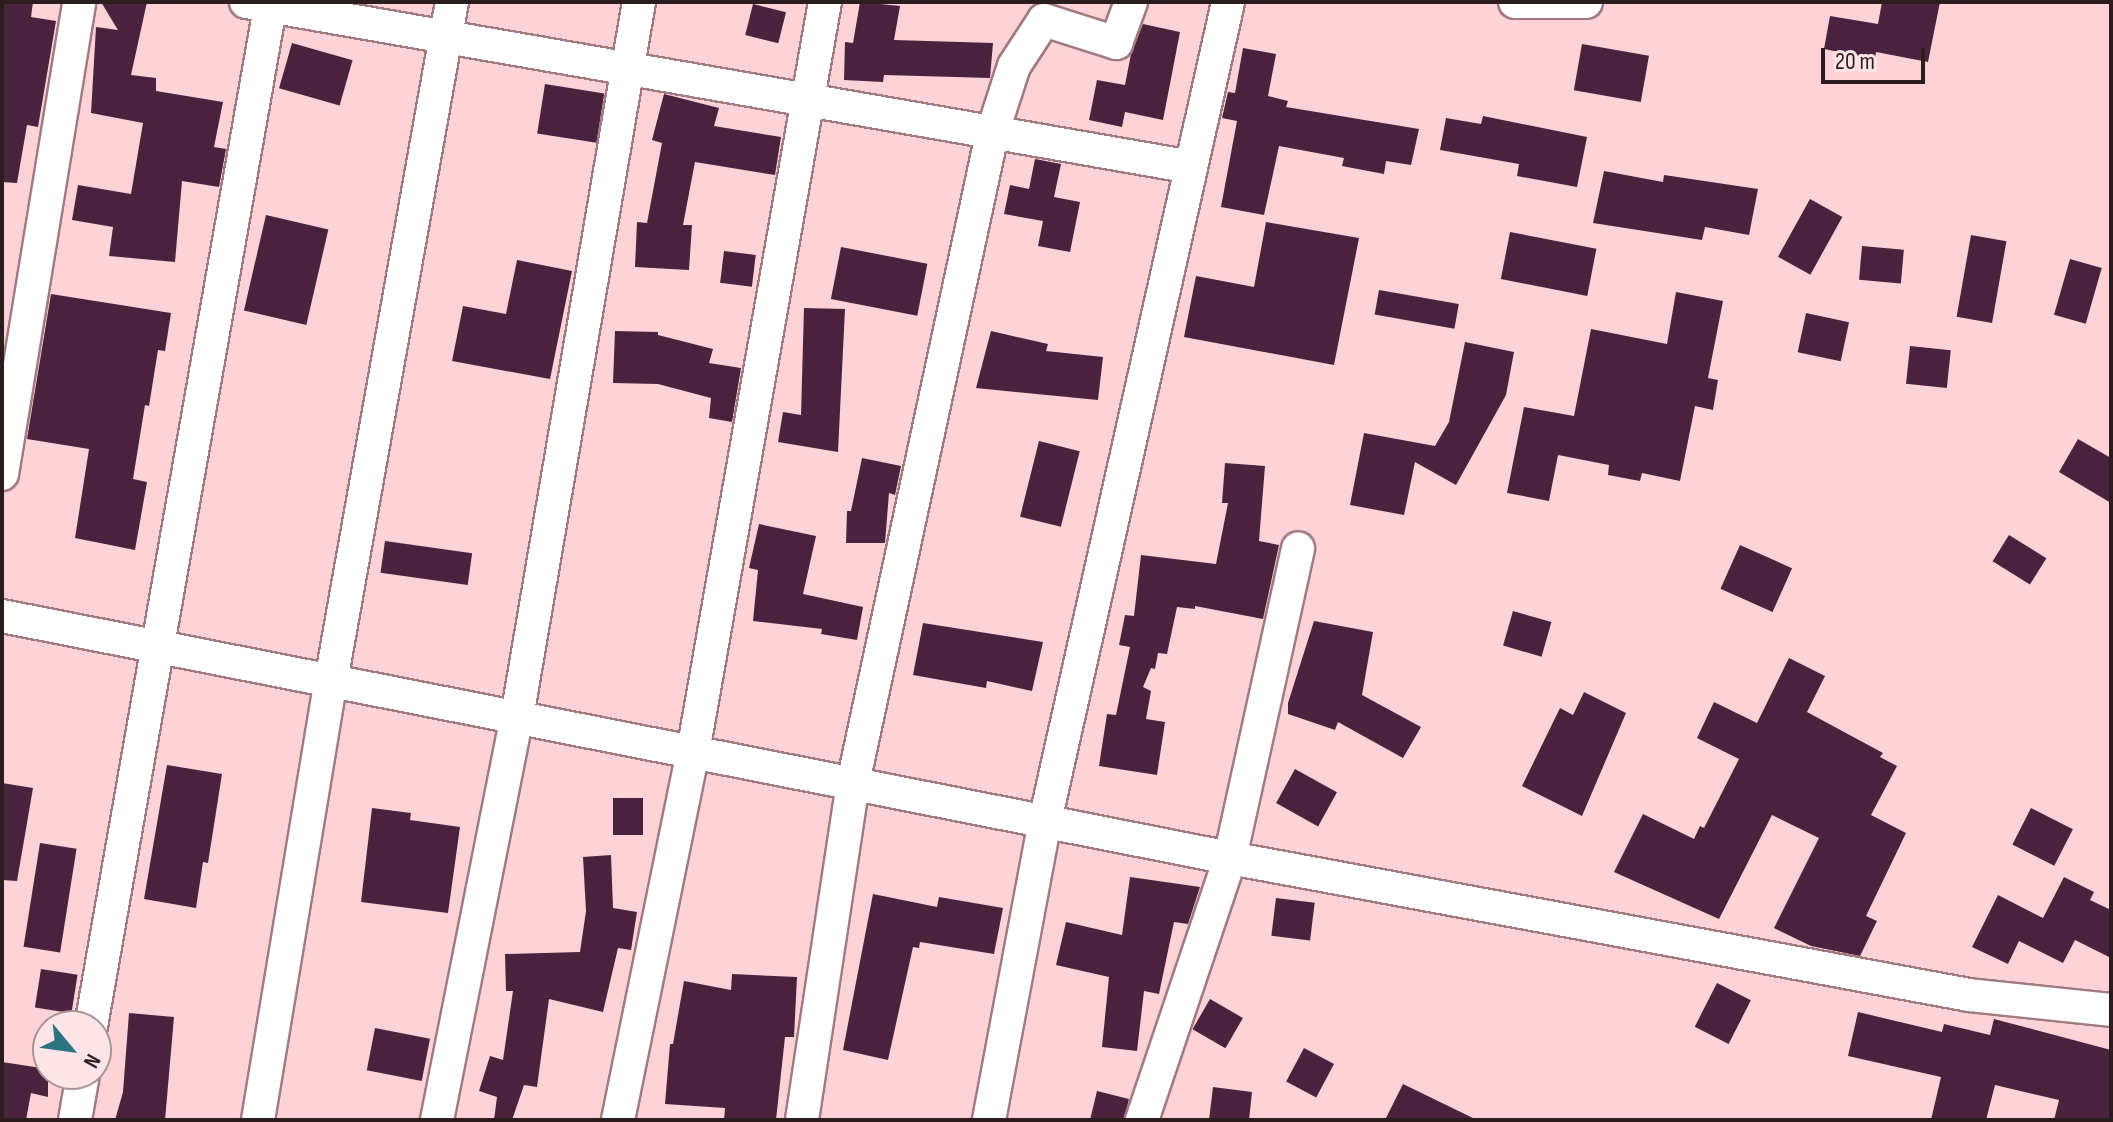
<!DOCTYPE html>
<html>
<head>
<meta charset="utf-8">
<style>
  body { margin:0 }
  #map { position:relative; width:2113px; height:1122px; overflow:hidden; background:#fdd3d7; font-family:"Sofia Sans Condensed",sans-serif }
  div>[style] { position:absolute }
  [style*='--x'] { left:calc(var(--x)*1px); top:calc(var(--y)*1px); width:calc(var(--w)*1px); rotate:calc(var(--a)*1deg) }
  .building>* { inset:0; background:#4b223e; transform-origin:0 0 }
  .roads { filter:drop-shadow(2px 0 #a07a7e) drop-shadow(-2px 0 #a07a7e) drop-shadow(0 2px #a07a7e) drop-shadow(0 -2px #a07a7e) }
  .street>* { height:32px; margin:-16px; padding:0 16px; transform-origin:16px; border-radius:16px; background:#fff }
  span { translate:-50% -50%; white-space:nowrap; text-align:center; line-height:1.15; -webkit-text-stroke:8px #ffe5e7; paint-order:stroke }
  .frame { position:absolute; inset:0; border:4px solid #2b1c1d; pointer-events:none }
  .north { position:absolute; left:32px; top:1010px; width:80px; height:80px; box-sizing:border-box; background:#ffe5e7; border:2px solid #aa9596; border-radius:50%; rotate:119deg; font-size:22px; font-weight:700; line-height:32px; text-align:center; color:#2b1c1d }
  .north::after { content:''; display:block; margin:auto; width:28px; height:36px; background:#2e7382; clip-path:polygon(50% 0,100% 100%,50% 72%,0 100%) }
  .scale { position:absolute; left:1821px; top:48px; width:104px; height:36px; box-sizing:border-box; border:4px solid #2b1c1d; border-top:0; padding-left:10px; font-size:24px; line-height:28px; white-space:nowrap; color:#2b1c1d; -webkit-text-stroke:6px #ffe5e7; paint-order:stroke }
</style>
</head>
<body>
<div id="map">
  <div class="building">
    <i style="clip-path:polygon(2px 2px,33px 2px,31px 17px,56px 21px,38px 127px,27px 125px,17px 183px,2px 182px)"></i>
    <i style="clip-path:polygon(101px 2px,147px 2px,131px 75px,156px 78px,156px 91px,223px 102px,214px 147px,226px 149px,219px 187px,182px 181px,175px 262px,109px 256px,113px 227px,72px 220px,78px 185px,131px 194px,143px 123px,91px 113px,96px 27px,118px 30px)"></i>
    <i style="clip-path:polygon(860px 2px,900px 6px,894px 40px,993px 43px,990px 78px,884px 75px,883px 82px,844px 80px,845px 42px,853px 43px)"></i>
    <i style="clip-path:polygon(1882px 2px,1940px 2px,1928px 62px,1876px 52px,1875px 59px,1824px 49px,1830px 16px,1878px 24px)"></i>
    <i style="left:753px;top:4px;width:34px;height:32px;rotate:14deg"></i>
    <i style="clip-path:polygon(1143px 24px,1180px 32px,1163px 120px,1125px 112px,1122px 127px,1089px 120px,1097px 80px,1125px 85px,1131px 54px)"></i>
    <i style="left:292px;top:43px;width:63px;height:47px;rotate:16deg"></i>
    <i style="left:1582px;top:44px;width:68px;height:47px;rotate:10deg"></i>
    <i style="clip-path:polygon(1243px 48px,1276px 54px,1268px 96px,1288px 101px,1286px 107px,1419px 129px,1411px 165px,1386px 161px,1384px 174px,1342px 166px,1344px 158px,1279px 146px,1264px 215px,1221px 207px,1237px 121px,1222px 118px,1228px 92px,1235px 93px)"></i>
    <i style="left:545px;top:84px;width:60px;height:50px;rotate:9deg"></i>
    <i style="clip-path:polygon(664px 94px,719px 108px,714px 126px,781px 137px,775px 175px,695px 162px,683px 225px,692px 225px,689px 270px,635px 267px,637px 222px,647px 223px,662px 143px,652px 140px)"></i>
    <i style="clip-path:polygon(1483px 116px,1587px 137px,1577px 187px,1517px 176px,1519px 164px,1440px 150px,1446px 118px,1481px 124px)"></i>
    <i style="clip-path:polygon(1035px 159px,1061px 164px,1054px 197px,1080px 202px,1070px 252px,1038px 246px,1043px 221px,1004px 214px,1010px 185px,1029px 189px)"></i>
    <i style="clip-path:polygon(1604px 171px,1663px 182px,1664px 175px,1758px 189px,1749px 235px,1705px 227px,1702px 240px,1593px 223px)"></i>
    <i style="left:1810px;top:199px;width:37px;height:66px;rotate:29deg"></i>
    <i style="left:266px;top:215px;width:64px;height:98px;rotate:13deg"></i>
    <i style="clip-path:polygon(1266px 222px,1359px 238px,1334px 365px,1184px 337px,1196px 276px,1254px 287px)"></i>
    <i style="left:1510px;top:232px;width:88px;height:48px;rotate:11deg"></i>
    <i style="left:1971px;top:235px;width:36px;height:83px;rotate:10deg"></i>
    <i style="left:1862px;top:246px;width:42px;height:34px;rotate:5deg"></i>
    <i style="left:841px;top:247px;width:88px;height:53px;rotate:11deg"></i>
    <i style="left:724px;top:251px;width:32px;height:32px;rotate:7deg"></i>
    <i style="left:2070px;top:259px;width:33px;height:58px;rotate:16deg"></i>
    <i style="clip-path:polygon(517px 260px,572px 271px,550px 379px,452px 361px,463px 306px,506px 314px)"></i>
    <i style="left:1379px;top:290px;width:81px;height:25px;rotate:10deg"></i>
    <i style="clip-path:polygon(1676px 292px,1723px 301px,1708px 378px,1718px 380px,1713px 410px,1695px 406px,1680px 481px,1642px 473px,1640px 481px,1608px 475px,1609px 465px,1558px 455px,1549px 501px,1507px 493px,1524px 407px,1574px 416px,1591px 329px,1667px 344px)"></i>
    <i style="clip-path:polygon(51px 294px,171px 313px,165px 351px,158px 350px,149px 406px,145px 405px,133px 479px,147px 482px,135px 550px,75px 538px,89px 449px,27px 439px)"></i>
    <i style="clip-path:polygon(804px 308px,845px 309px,838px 452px,778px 442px,783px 412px,801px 415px)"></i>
    <i style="left:1806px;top:313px;width:44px;height:40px;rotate:12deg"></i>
    <i style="clip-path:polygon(615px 331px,658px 332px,658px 335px,713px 349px,709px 363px,741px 368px,732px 422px,709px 418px,711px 398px,658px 384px,613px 383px)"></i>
    <i style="clip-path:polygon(991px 331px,1048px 344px,1046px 351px,1103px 357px,1098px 400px,976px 388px)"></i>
    <i style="clip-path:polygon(1465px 342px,1514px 352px,1506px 395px,1456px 485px,1415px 462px,1404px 515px,1350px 505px,1364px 433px,1435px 446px,1449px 422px)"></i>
    <i style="left:1910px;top:346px;width:41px;height:38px;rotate:6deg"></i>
    <i style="clip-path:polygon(2078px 439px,2111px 458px,2111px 503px,2059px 472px)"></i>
    <i style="left:1039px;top:441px;width:42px;height:78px;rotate:14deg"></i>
    <i style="clip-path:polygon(862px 458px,901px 466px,895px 495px,889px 493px,885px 543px,846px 543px,847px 511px,851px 511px)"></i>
    <i style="clip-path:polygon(1225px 463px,1265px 466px,1259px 541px,1279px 545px,1263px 619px,1195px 606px,1195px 609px,1177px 607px,1167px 654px,1158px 653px,1155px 669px,1151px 668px,1143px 687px,1151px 691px,1146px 719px,1165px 722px,1157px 775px,1099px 766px,1107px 714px,1116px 715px,1130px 647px,1119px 645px,1125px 615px,1134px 616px,1141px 555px,1216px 564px,1228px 503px,1222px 503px)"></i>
    <i style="clip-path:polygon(759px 524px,816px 536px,803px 594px,863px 607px,857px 640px,821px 634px,822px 629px,753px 621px,758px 570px,749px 568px)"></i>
    <i style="left:2009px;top:535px;width:44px;height:31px;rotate:32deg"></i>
    <i style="left:385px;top:541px;width:88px;height:32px;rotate:8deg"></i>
    <i style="left:1740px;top:545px;width:57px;height:48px;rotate:24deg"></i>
    <i style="left:1513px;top:611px;width:40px;height:36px;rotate:16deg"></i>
    <i style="clip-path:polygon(1314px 621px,1373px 632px,1362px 695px,1421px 727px,1403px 758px,1338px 722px,1335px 730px,1288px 714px,1288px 703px)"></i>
    <i style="clip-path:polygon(923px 623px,1043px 642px,1032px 691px,987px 681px,986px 688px,913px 675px)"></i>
    <i style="clip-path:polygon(1789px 658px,1825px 676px,1807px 712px,1883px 753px,1880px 757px,1897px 766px,1871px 815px,1906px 833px,1866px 916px,1877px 921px,1860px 956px,1811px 946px,1774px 928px,1819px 838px,1772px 815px,1719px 919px,1614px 872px,1643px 814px,1694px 839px,1700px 826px,1704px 828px,1739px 759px,1697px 738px,1714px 702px,1757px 723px)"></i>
    <i style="clip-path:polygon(1584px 692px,1626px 713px,1582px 816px,1522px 786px,1560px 708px,1573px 715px)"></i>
    <i style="clip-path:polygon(167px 765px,222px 774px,208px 863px,203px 862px,196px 908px,144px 899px)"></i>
    <i style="left:1295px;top:769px;width:48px;height:39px;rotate:29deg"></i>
    <i style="clip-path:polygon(2px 783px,33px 788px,17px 881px,2px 880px)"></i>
    <i style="left:613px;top:798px;width:30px;height:37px"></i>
    <i style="clip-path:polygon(372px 808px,411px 813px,410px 820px,460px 827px,448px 913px,361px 902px)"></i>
    <i style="left:2031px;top:808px;width:47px;height:41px;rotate:27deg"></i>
    <i style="left:40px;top:843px;width:37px;height:105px;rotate:9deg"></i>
    <i style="clip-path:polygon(611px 855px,613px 908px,637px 912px,631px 950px,618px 948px,603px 1012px,549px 999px,537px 1087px,524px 1085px,512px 1120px,494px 1120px,497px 1097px,479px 1091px,490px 1056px,503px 1060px,513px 991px,506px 991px,505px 954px,580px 952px,586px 911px,583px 857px)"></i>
    <i style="clip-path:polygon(1130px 877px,1200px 887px,1188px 924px,1174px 922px,1159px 994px,1144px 991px,1137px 1051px,1102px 1047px,1109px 977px,1056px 965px,1066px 922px,1122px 935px)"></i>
    <i style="clip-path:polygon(2064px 877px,2094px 892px,2090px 900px,2111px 910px,2111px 958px,2075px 940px,2063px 963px,2019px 941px,2008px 964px,1972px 947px,1998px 895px,2043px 918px)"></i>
    <i style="clip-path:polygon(873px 894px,937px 907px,939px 897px,1003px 908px,994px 954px,920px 942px,919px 948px,913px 947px,888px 1060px,843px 1050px)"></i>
    <i style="left:1276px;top:898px;width:39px;height:38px;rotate:7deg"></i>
    <i style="left:41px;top:969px;width:37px;height:39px;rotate:9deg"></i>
    <i style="clip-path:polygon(732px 974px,797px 977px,794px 1037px,785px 1037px,776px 1120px,724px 1120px,725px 1108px,665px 1104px,670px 1044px,673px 1044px,684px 981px,731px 990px)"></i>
    <i style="left:1717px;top:983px;width:38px;height:49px;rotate:27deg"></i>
    <i style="left:1210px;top:999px;width:38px;height:35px;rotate:30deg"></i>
    <i style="clip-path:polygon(1858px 1012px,1942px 1032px,1944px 1024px,1990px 1035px,1994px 1019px,2111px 1050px,2111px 1120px,2054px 1120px,2059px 1100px,1995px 1085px,1986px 1120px,1931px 1120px,1941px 1077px,1848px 1056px)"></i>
    <i style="clip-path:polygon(129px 1013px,174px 1017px,165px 1120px,115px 1120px,123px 1092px)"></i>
    <i style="left:375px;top:1028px;width:56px;height:43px;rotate:11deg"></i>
    <i style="left:1304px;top:1048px;width:34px;height:38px;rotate:28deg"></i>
    <i style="clip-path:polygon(2px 1062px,48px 1069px,48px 1097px,31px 1093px,26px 1120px,2px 1120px)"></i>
    <i style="clip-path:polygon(1403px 1084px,1477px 1120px,1385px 1120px)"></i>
    <i style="clip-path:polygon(1213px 1087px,1252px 1092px,1249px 1120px,1209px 1120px)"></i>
    <i style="clip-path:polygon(1097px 1091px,1129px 1099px,1124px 1120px,1090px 1120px)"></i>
  </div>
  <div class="roads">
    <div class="street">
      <i style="--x:246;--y:2;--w:959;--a:9.9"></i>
      <i style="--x:1515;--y:2;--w:71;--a:0"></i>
      <i style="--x:2;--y:474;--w:478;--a:-80.7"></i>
      <i style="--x:2;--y:616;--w:1252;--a:11.15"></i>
      <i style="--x:1230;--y:858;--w:752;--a:10.5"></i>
      <i style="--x:1969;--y:995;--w:143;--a:6"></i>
      <i style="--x:91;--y:1026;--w:1040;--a:-80.03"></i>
      <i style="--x:75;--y:1120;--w:47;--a:-80.1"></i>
      <i style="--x:258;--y:1120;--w:445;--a:-80.6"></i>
      <i style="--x:331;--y:681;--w:690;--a:-79.9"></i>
      <i style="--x:437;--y:1120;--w:411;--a:-78.8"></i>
      <i style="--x:517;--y:717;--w:725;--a:-80.32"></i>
      <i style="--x:618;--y:1120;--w:376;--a:-78.5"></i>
      <i style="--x:693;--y:752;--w:762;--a:-80.02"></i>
      <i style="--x:802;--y:1120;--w:341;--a:-81.4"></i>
      <i style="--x:853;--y:783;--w:664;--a:-77.91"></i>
      <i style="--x:992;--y:134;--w:71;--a:-72.1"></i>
      <i style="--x:1014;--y:66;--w:55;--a:-56.9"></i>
      <i style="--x:1044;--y:20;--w:76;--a:17.7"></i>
      <i style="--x:1116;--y:43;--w:44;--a:-69.9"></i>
      <i style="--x:989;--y:1120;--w:304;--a:-79.4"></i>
      <i style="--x:1045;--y:821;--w:839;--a:-77.4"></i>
      <i style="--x:1142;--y:1120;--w:276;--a:-71.4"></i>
      <i style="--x:1230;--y:858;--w:317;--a:-77.6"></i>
    </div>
  </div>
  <div class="frame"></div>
  <div class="north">N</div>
  <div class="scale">20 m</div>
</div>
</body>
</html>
